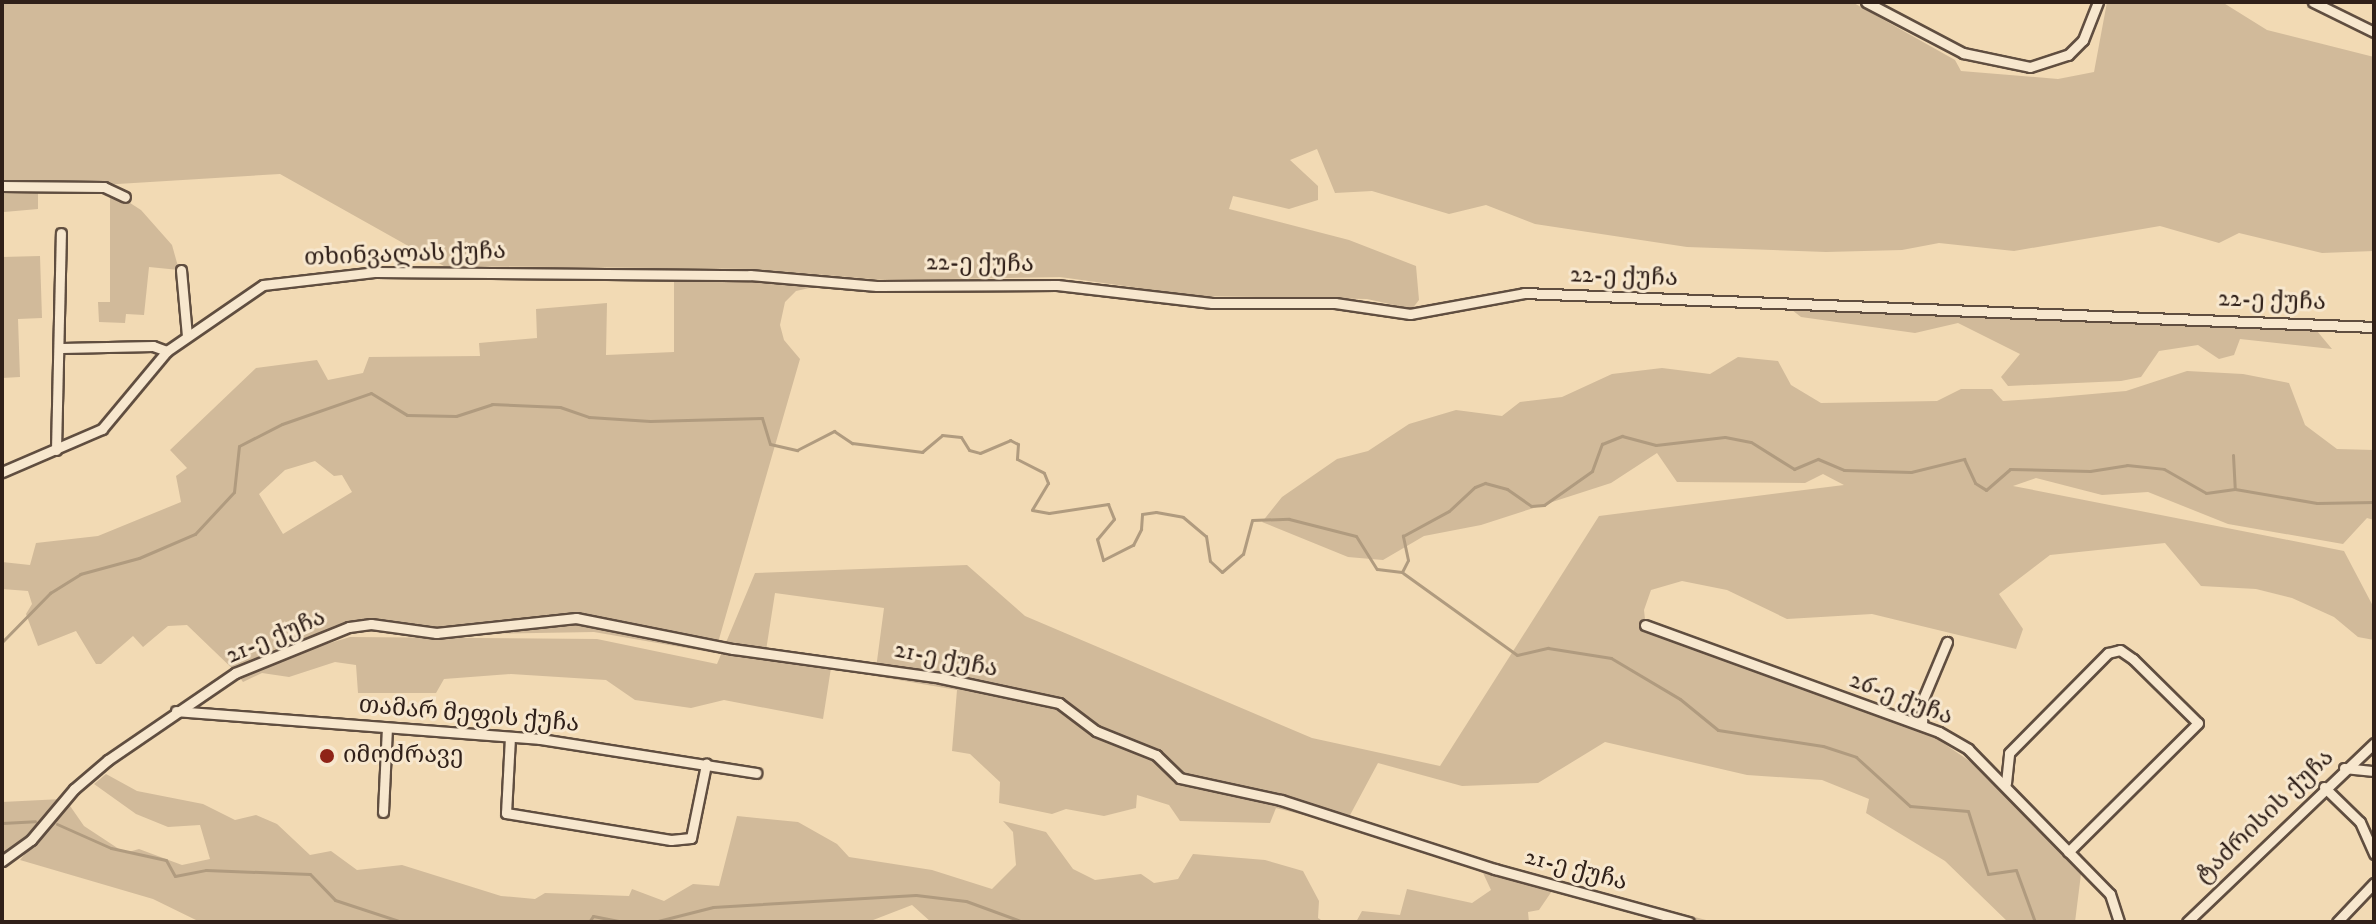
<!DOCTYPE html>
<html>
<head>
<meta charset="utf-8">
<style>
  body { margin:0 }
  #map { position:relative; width:2376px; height:924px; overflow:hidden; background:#f2dab4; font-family:"IM FELL DW Pica","Noto Serif Georgian",serif }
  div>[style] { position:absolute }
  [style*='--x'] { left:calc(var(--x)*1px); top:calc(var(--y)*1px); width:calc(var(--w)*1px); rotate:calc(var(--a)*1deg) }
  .green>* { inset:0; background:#d1ba9a }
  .stream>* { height:3px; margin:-1.5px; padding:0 1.5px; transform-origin:1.5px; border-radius:1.5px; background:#b09b7f }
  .roads { filter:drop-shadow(2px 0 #604e40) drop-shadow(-2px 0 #604e40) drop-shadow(0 2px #604e40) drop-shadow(0 -2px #604e40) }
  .street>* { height:9px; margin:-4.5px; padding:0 4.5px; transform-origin:4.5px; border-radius:4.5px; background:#f7e7ce }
  .dots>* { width:22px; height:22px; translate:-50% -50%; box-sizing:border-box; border:4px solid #f7e7ce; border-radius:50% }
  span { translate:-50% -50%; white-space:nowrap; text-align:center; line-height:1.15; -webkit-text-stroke:6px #f7e7ce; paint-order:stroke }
  .street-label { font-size:24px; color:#302019 }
  .poi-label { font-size:24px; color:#302019 }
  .left { translate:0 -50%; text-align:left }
  .frame { position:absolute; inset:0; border:4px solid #302019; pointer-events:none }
</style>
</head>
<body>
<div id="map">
  <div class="green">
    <i style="clip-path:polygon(2px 2px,1852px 2px,1955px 60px,1961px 71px,2058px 79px,2094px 72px,2107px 2px,2222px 2px,2267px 30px,2374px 57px,2374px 251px,2322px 253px,2239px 233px,2219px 243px,2160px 226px,2014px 251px,1939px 243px,1902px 250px,1826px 252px,1687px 247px,1535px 224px,1486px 205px,1449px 214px,1372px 191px,1335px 193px,1317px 149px,1290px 160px,1318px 186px,1318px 200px,1289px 209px,1233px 196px,1229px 209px,1349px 240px,1416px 266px,1419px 300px,1412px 309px,1367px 299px,1196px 296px,1060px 277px,884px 280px,754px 269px,444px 266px,280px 174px,36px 189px,2px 185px)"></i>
    <i style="clip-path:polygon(2px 188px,38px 192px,38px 209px,4px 212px,4px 246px)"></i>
    <i style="clip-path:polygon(110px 190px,141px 210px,172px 245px,179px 270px,149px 267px,144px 315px,126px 314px,125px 323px,99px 322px,98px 302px,110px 302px)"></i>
    <i style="clip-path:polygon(40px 256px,42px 318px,18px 319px,20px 377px,2px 378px,2px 257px)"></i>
    <i style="clip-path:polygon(evenodd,674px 279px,831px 283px,796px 291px,785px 302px,780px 325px,784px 340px,800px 359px,715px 653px,594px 632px,407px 635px,349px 629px,310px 649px,350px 637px,597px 639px,717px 664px,755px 573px,967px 565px,1025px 616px,1312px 738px,1440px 766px,1599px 516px,1844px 485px,1823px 474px,1805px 483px,1677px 482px,1657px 453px,1611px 483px,1481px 525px,1424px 536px,1383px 560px,1348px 557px,1262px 522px,1282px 497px,1337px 459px,1368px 451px,1409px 424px,1456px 410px,1502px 416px,1520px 402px,1562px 397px,1612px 374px,1662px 368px,1710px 374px,1738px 357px,1778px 361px,1791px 385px,1821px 403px,1937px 401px,1961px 389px,1992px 389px,2003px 401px,2047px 398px,2126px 391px,2187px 371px,2243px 374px,2289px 383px,2305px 425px,2337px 449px,2374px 450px,2374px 520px,2367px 518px,2343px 544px,2228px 524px,2148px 492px,2102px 495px,2036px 478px,2013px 486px,2344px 551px,2374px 608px,2374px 640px,2358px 637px,2334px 617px,2292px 598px,2256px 589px,2201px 586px,2165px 543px,2050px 555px,1999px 594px,2023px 629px,2016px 649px,1872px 614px,1787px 619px,1727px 590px,1682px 581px,1651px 590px,1644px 610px,1646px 629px,1805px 682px,1936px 738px,1997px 780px,2081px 874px,2075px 922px,2008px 922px,1945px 861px,1866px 813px,1869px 799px,1822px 780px,1747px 775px,1605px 742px,1538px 783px,1462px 786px,1378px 763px,1349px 817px,1499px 867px,1714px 922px,1664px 922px,1554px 888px,1539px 910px,1528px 912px,1529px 922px,1356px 922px,1362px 911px,1400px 915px,1407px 889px,1472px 903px,1491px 890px,1483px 873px,1423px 845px,1276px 808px,1270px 823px,1180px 821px,1169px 805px,1137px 795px,1136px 808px,1104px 816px,1066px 809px,1052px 814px,999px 803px,1000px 782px,970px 754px,952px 751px,957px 690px,875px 676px,884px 608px,775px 593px,765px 657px,831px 668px,823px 719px,724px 700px,691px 708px,635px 700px,606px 680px,511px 674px,444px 679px,436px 693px,358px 693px,356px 665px,335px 662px,289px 677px,262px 673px,243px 682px,240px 678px,112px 762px,68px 803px,84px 826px,125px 853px,139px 849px,182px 865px,210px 859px,200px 825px,168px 827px,136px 814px,94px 784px,106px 774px,137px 791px,203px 804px,235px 820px,256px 815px,277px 824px,310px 855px,331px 851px,357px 870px,402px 865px,501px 896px,535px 899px,545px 893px,629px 896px,632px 889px,664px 901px,693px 884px,719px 886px,737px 816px,798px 822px,837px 844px,849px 857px,932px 870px,992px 889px,1016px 865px,1013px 832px,1003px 821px,1046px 832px,1073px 869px,1095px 880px,1141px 874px,1154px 883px,1178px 879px,1193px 854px,1265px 860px,1303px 871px,1319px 901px,1318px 918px,1324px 922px,931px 922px,912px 905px,868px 922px,200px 922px,153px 899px,20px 860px,67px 801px,97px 771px,239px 675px,187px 625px,168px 626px,143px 647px,133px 636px,101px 664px,96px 664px,76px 631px,38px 646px,26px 614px,32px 604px,28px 591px,2px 589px,2px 562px,30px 565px,36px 543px,98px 536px,181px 502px,176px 476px,187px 468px,170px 450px,256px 368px,317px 360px,328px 380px,363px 373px,369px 357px,480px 356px,479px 343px,537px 338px,536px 309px,607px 303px,606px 355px,674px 352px,674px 279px,315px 461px,334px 476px,342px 475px,352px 492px,283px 534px,259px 494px,285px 470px,315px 461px)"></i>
    <i style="clip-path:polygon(1840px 309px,2294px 326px,2317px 331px,2332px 349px,2240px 339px,2234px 355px,2219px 359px,2198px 345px,2159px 351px,2141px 377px,2121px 381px,2008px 386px,2001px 377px,2020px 354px,1958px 323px,1915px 333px,1801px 317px,1792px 310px)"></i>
    <i style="clip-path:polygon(62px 799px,26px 841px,2px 853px,2px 802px)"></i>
  </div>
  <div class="stream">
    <i style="--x:2233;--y:455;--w:34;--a:87"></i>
    <i style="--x:1403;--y:573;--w:140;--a:35.7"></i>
    <i style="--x:1517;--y:655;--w:32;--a:-13"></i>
    <i style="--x:1548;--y:648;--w:64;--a:9"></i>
    <i style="--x:1611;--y:658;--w:80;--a:30.7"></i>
    <i style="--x:1680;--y:699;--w:49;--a:39.2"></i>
    <i style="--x:1718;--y:730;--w:106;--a:8.7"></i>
    <i style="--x:1823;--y:746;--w:35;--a:18"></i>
    <i style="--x:1856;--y:757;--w:73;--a:42.2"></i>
    <i style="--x:1910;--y:806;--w:58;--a:4.9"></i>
    <i style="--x:1968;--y:811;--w:66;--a:72.4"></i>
    <i style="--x:1988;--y:874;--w:28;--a:-8"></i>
    <i style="--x:2016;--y:870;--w:55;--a:69.9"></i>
    <i style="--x:2;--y:642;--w:69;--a:-45.6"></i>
    <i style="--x:50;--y:593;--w:36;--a:-32"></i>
    <i style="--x:80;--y:574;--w:61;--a:-15.2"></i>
    <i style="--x:139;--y:558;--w:61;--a:-23.2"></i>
    <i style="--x:195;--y:534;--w:57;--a:-47.1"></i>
    <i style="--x:234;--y:492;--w:46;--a:-83.8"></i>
    <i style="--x:239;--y:446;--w:48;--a:-27.1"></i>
    <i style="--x:282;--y:424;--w:94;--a:-19.2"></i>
    <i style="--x:371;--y:393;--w:42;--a:31.4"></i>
    <i style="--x:407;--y:415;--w:49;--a:1.2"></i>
    <i style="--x:456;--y:416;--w:38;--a:-18"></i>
    <i style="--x:492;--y:404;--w:68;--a:2.5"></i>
    <i style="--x:560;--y:407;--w:31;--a:19"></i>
    <i style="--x:589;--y:417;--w:61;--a:3.8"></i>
    <i style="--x:650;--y:421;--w:112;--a:-1.5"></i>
    <i style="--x:762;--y:418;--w:27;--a:73"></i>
    <i style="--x:770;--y:444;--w:28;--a:13"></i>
    <i style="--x:797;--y:450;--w:42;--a:-27.2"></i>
    <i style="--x:834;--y:431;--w:22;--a:34"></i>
    <i style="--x:852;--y:443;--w:71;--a:7.3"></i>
    <i style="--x:922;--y:452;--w:26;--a:-40"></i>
    <i style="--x:942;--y:435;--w:19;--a:6"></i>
    <i style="--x:961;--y:437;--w:15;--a:58"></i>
    <i style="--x:969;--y:450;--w:11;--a:15"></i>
    <i style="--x:980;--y:453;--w:33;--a:-23"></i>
    <i style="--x:1010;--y:440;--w:9;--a:27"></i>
    <i style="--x:1018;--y:444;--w:15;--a:94"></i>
    <i style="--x:1017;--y:459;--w:30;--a:27"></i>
    <i style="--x:1044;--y:473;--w:11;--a:68"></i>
    <i style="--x:1048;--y:483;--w:31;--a:121"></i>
    <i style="--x:1032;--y:510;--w:17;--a:10"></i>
    <i style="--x:1049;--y:513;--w:60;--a:-8.7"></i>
    <i style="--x:1108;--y:504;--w:16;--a:68"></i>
    <i style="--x:1114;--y:519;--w:26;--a:130"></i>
    <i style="--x:1097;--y:539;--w:22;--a:74"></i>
    <i style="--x:1103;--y:560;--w:34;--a:-27"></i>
    <i style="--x:1133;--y:545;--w:18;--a:-63"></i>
    <i style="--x:1141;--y:529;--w:15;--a:-86"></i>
    <i style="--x:1142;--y:514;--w:14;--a:-8"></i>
    <i style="--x:1156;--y:512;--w:27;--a:10"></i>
    <i style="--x:1183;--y:517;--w:30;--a:40"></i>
    <i style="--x:1206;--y:536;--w:25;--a:81"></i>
    <i style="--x:1210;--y:561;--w:16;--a:43"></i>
    <i style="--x:1222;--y:572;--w:28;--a:-41"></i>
    <i style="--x:1243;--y:554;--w:35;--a:-75"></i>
    <i style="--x:1252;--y:520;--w:37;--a:-2"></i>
    <i style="--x:1289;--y:519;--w:69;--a:14.2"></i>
    <i style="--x:1356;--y:536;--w:39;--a:58"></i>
    <i style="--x:1377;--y:569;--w:25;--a:7"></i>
    <i style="--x:1402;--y:572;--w:13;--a:-63"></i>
    <i style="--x:1408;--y:560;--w:25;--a:-102"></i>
    <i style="--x:1403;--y:536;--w:52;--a:-28.5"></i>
    <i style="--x:1449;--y:511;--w:35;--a:-43"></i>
    <i style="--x:1475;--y:487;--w:11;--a:-22"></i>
    <i style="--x:1485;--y:483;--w:23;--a:15"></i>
    <i style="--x:1507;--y:489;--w:29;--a:35"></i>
    <i style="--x:1531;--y:506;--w:13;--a:-4"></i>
    <i style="--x:1544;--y:505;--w:59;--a:-35.3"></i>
    <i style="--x:1592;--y:471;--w:29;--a:-70"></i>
    <i style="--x:1602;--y:444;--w:22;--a:-22"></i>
    <i style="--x:1622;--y:436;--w:35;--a:15"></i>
    <i style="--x:1656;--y:445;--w:69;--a:-6.6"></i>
    <i style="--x:1725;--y:437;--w:26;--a:11"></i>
    <i style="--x:1751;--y:442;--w:51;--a:32.1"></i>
    <i style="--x:1794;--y:469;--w:26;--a:-23"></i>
    <i style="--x:1818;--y:459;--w:28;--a:23"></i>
    <i style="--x:1844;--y:470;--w:67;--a:1.7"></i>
    <i style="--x:1911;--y:472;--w:55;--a:-13.8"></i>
    <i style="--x:1964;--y:459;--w:26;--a:65"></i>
    <i style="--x:1975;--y:483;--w:13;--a:32"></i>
    <i style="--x:1986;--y:490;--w:32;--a:-41"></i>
    <i style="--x:2010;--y:469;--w:80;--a:1.4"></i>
    <i style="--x:2090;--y:471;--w:37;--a:-9"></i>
    <i style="--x:2127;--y:465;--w:37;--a:6"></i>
    <i style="--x:2164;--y:469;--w:48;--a:29.7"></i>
    <i style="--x:2206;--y:493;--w:29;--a:-8"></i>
    <i style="--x:2235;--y:489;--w:83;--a:9.7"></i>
    <i style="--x:2317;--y:503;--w:57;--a:-1"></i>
    <i style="--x:2;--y:823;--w:33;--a:-3"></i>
    <i style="--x:57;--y:824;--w:59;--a:24"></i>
    <i style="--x:111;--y:848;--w:56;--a:12.3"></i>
    <i style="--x:166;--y:860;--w:18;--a:61"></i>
    <i style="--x:175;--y:876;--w:32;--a:-11"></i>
    <i style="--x:206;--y:870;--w:104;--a:2.2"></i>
    <i style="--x:310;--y:874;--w:36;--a:46"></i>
    <i style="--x:335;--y:900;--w:71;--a:18.2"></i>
    <i style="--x:589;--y:922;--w:7;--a:-56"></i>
    <i style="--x:593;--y:916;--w:31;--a:11"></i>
    <i style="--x:654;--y:922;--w:61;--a:-14.3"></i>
    <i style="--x:713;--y:907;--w:203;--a:-3.4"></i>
    <i style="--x:916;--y:895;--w:50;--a:6.8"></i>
    <i style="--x:966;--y:901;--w:61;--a:20.2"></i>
  </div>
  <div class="roads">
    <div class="street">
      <i style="--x:1866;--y:2;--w:110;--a:27.7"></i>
      <i style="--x:1963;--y:53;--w:68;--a:11.8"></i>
      <i style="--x:2030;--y:67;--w:40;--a:-18"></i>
      <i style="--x:2068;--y:55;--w:21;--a:-45"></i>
      <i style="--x:2083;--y:40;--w:41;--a:-68.5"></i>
      <i style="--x:2313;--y:2;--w:68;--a:26.2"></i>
      <i style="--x:2;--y:186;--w:102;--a:0.6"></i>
      <i style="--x:104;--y:187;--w:23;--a:25"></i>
      <i style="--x:181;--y:270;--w:66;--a:84.8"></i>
      <i style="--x:62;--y:348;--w:91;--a:-1.3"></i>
      <i style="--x:153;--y:346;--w:15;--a:20"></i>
      <i style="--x:56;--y:450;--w:217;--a:-88.7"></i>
      <i style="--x:2;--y:472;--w:109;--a:-23.3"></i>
      <i style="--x:102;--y:429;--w:102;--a:-50.2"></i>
      <i style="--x:167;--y:351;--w:116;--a:-34.5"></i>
      <i style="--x:263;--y:285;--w:114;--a:-6.6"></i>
      <i style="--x:376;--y:272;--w:374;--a:0.5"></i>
      <i style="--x:750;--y:275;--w:127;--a:5"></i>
      <i style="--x:877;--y:286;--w:180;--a:-0.3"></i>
      <i style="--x:1057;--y:285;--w:156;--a:6.6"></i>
      <i style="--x:1212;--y:303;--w:123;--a:0"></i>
      <i style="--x:1335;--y:303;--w:76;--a:8.3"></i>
      <i style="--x:1410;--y:314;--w:116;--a:-10.4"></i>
      <i style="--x:1524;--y:293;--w:851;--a:2.29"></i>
      <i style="--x:1645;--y:625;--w:313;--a:20"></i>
      <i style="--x:1939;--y:732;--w:34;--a:30"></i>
      <i style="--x:1968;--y:749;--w:203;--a:45.6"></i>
      <i style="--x:2110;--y:894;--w:29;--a:72"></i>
      <i style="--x:176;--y:711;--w:365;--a:4.4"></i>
      <i style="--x:540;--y:739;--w:219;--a:8.9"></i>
      <i style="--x:1922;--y:725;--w:26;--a:-88"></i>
      <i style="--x:1923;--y:699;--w:62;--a:-67.2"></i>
      <i style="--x:510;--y:737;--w:76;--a:93"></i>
      <i style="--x:506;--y:813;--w:167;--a:9.3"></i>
      <i style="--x:671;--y:840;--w:20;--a:-6"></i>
      <i style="--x:691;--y:838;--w:76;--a:-78.5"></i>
      <i style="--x:2344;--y:768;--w:30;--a:6"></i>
      <i style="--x:2006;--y:783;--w:30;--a:-84"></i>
      <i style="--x:2009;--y:753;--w:141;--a:-45.3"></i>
      <i style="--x:2108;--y:653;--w:12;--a:-14"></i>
      <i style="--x:2120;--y:650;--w:16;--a:35"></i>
      <i style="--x:2133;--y:659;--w:91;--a:44.6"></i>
      <i style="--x:2198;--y:723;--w:183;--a:135.2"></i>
      <i style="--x:2324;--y:787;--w:50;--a:44.2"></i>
      <i style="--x:2360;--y:822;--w:35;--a:66"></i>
      <i style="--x:383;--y:812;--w:84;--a:-87.3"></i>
      <i style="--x:2;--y:861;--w:36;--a:-36"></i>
      <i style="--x:31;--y:840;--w:67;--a:-49.9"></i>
      <i style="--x:74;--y:789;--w:45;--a:-40.5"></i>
      <i style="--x:108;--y:760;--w:154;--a:-34.4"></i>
      <i style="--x:235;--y:673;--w:123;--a:-22"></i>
      <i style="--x:349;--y:627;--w:22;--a:-8"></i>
      <i style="--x:371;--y:624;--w:66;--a:7.9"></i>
      <i style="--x:436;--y:633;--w:141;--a:-6.1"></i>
      <i style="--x:576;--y:618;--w:160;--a:11.2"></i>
      <i style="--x:733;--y:649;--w:210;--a:7.9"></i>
      <i style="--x:941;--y:678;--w:121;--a:12"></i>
      <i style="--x:1059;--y:703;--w:46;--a:37.1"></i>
      <i style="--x:1096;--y:731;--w:65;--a:21.8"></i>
      <i style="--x:1156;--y:755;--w:33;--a:44"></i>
      <i style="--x:1180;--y:778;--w:103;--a:12.3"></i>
      <i style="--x:1281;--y:800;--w:225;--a:17.9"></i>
      <i style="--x:1495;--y:869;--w:201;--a:15.3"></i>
      <i style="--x:2187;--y:922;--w:259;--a:-43.7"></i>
      <i style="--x:2337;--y:922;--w:54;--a:-46.5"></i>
    </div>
  </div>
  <div class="dots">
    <i style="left:327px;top:756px;background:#8f2418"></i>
  </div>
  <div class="street-label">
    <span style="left:405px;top:255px;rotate:-2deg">თხინვალას ქუჩა</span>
    <span style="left:980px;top:264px;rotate:1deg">22-ე ქუჩა</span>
    <span style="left:1624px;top:277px;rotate:2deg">22-ე ქუჩა</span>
    <span style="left:2272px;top:301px;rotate:2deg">22-ე ქუჩა</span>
    <span style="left:276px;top:637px;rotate:-23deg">21-ე ქუჩა</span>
    <span style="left:946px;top:660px;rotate:11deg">21-ე ქუჩა</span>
    <span style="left:1901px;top:699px;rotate:21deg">26-ე ქუჩა</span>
    <span style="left:469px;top:715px;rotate:5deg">თამარ მეფის ქუჩა</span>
    <span style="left:2265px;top:817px;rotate:-44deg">ტაძრისის ქუჩა</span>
    <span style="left:1576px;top:870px;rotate:15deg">21-ე ქუჩა</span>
  </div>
  <div class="poi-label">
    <span class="left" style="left:343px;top:756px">იმოძრავე</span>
  </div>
  <div class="frame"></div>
</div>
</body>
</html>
